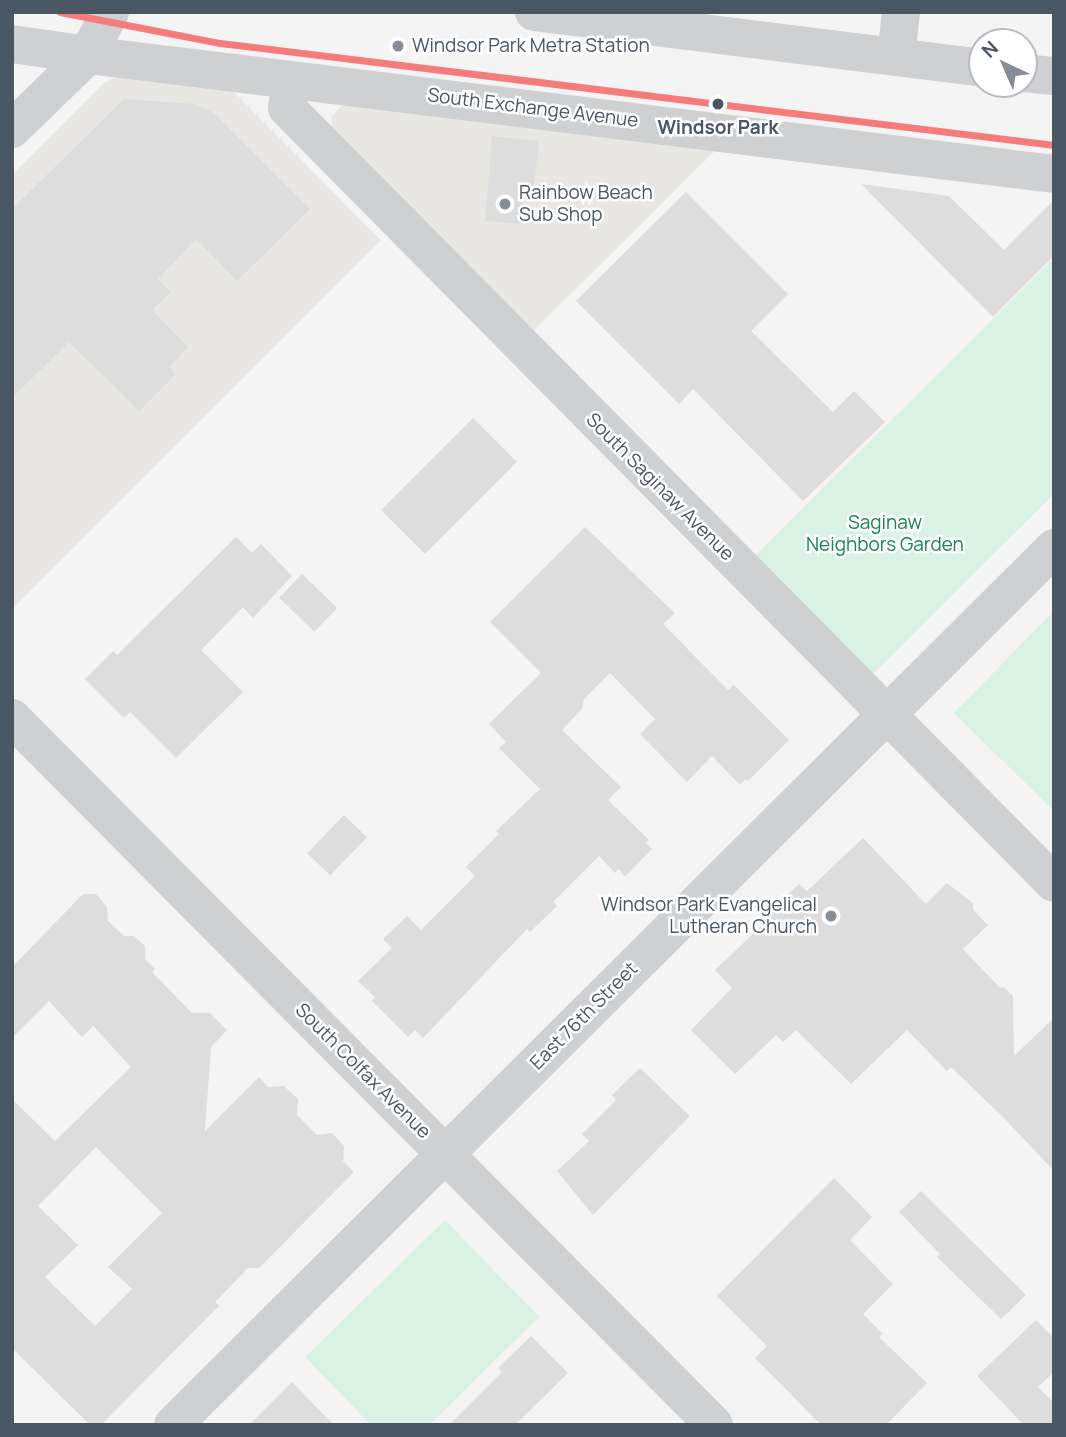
<!DOCTYPE html>
<html>
<head>
<meta charset="utf-8">
<style>
  body { margin:0 }
  #map { position:relative; width:1066px; height:1437px; overflow:hidden; background:#f4f4f4; font-family:Manrope,sans-serif }
  div>[style] { position:absolute }
  [style*='--x'] { left:calc(var(--x)*1px); top:calc(var(--y)*1px); width:calc(var(--w)*1px); rotate:calc(var(--a)*1deg) }
  .commercial>* { inset:0; background:#e8e7e3 }
  .green>* { inset:0; background:#d9f2e3 }
  .building>* { inset:0; background:#ddddde; transform-origin:0 0 }
  .minor>* { height:38px; margin:-19px; padding:0 19px; transform-origin:19px; border-radius:19px; background:#ced0d2 }
  .tertiary>* { height:38px; margin:-19px; padding:0 19px; transform-origin:19px; border-radius:19px; background:#ced0d2 }
  .secondary>* { height:38px; margin:-19px; padding:0 19px; transform-origin:19px; border-radius:19px; background:#ced0d4 }
  .rail-1>* { height:7px; margin:-3.5px; padding:0 3.5px; transform-origin:3.5px; border-radius:3.5px; background:#f67b7b }
  .dots>* { width:19px; height:19px; translate:-50% -50%; box-sizing:border-box; border:4px solid #fff; border-radius:50% }
  span { translate:-50% -50%; white-space:nowrap; text-align:center; line-height:1.15; -webkit-text-stroke:5px #fff; paint-order:stroke }
  .poi-label { font-size:19px; color:#4a5661 }
  .left { translate:0 -50%; text-align:left }
  .right { translate:-100% -50%; text-align:right }
  .street-label { font-size:19px; color:#4a5661 }
  .stop-label { font-size:19px; color:#4a5661; font-weight:700 }
  .park-label { font-size:19px; color:#17864f }
  .frame { position:absolute; inset:0; border:14px solid #4a5661; pointer-events:none }
  .north { position:absolute; left:968px; top:28px; width:70px; height:70px; box-sizing:border-box; background:#fff; border:2px solid #b7bbc0; border-radius:50%; rotate:316deg; font-size:19px; font-weight:700; line-height:28px; text-align:center; color:#4a5661 }
  .north::after { content:''; display:block; margin:auto; width:24px; height:32px; background:#868d94; clip-path:polygon(50% 0,100% 100%,50% 72%,0 100%) }
</style>
</head>
<body>
<div id="map">
  <div class="commercial">
    <i style="clip-path:polygon(117px 76px,231px 89px,381px 240px,12px 609px,12px 175px,104px 83px)"></i>
    <i style="clip-path:polygon(343px 104px,717px 149px,532px 332px,333px 128px,331px 117px)"></i>
  </div>
  <div class="green">
    <i style="clip-path:polygon(1054px 258px,1054px 494px,873px 674px,755px 556px)"></i>
    <i style="clip-path:polygon(1054px 611px,1054px 811px,954px 713px)"></i>
    <i style="clip-path:polygon(445px 1220px,539px 1317px,429px 1425px,371px 1425px,305px 1357px)"></i>
  </div>
  <div class="building">
    <i style="clip-path:polygon(124px 99px,194px 104px,214px 113px,310px 209px,237px 281px,196px 239px,158px 279px,171px 292px,152px 310px,188px 347px,169px 367px,176px 374px,139px 411px,69px 342px,12px 398px,12px 209px)"></i>
    <i style="clip-path:polygon(492px 136px,539px 141px,534px 187px,525px 186px,521px 224px,485px 221px)"></i>
    <i style="clip-path:polygon(861px 184px,949px 196px,1004px 250px,1054px 200px,1054px 256px,993px 317px)"></i>
    <i style="clip-path:polygon(686px 192px,788px 294px,751px 331px,833px 412px,854px 391px,885px 422px,803px 501px,693px 389px,679px 404px,576px 301px)"></i>
    <i style="left:473px;top:418px;width:62px;height:130px;rotate:45deg"></i>
    <i style="clip-path:polygon(585px 527px,675px 613px,663px 624px,728px 690px,734px 685px,789px 740px,748px 781px,745px 779px,740px 785px,712px 756px,687px 782px,640px 734px,655px 719px,610px 673px,584px 699px,582px 709px,562px 730px,621px 787px,608px 800px,649px 840px,646px 843px,652px 849px,625px 877px,619px 869px,615px 873px,599px 856px,553px 902px,557px 906px,530px 932px,527px 929px,423px 1038px,415px 1030px,408px 1037px,372px 1001px,375px 997px,358px 981px,392px 948px,383px 939px,407px 916px,421px 930px,475px 876px,466px 867px,499px 834px,496px 831px,540px 789px,499px 748px,506px 742px,489px 724px,541px 673px,490px 622px)"></i>
    <i style="clip-path:polygon(236px 537px,252px 553px,261px 544px,292px 576px,253px 618px,243px 607px,201px 650px,243px 692px,176px 758px,130px 712px,124px 718px,85px 679px,113px 651px,117px 655px)"></i>
    <i style="left:302px;top:574px;width:49px;height:33px;rotate:44deg"></i>
    <i style="left:344px;top:815px;width:32px;height:53px;rotate:44deg"></i>
    <i style="clip-path:polygon(863px 838px,926px 904px,947px 883px,973px 903px,973px 910px,988px 925px,963px 949px,1000px 988px,1004px 987px,1013px 996px,1014px 1056px,1054px 1018px,1054px 1171px,1003px 1117px,951px 1067px,947px 1071px,907px 1030px,851px 1084px,796px 1030px,783px 1042px,776px 1035px,735px 1074px,691px 1030px,732px 988px,715px 970px,772px 916px,769px 912px,799px 884px,807px 891px)"></i>
    <i style="clip-path:polygon(evenodd,83px 894px,96px 894px,107px 907px,108px 921px,124px 936px,134px 936px,145px 946px,145px 959px,155px 969px,152px 972px,192px 1013px,210px 1013px,227px 1030px,211px 1047px,205px 1131px,259px 1077px,268px 1087px,284px 1086px,298px 1099px,297px 1115px,317px 1135px,332px 1133px,344px 1146px,343px 1161px,354px 1172px,259px 1268px,248px 1268px,215px 1302px,219px 1306px,101px 1425px,90px 1425px,12px 1348px,12px 1099px,55px 1141px,131px 1067px,93px 1026px,82px 1037px,49px 1001px,12px 1038px,12px 967px,83px 894px,96px 1147px,162px 1213px,108px 1267px,132px 1289px,95px 1326px,45px 1277px,78px 1245px,38px 1206px,96px 1147px)"></i>
    <i style="clip-path:polygon(640px 1068px,690px 1116px,593px 1215px,557px 1171px,589px 1141px,582px 1134px,616px 1100px,612px 1095px)"></i>
    <i style="clip-path:polygon(834px 1178px,872px 1217px,850px 1240px,893px 1284px,863px 1314px,883px 1334px,879px 1337px,927px 1383px,886px 1425px,821px 1425px,755px 1358px,767px 1346px,717px 1296px)"></i>
    <i style="clip-path:polygon(921px 1191px,1026px 1295px,1001px 1319px,937px 1257px,940px 1254px,899px 1212px)"></i>
    <i style="clip-path:polygon(1036px 1320px,1054px 1338px,1054px 1372px,1038px 1387px,1054px 1403px,1054px 1425px,1024px 1425px,977px 1376px)"></i>
    <i style="clip-path:polygon(531px 1336px,568px 1373px,515px 1425px,449px 1425px,502px 1372px,498px 1368px)"></i>
    <i style="clip-path:polygon(292px 1382px,334px 1425px,249px 1425px)"></i>
  </div>
  <div class="minor">
    <i style="--x:896;--y:57;--w:45;--a:-83.7"></i>
    <i style="--x:290;--y:81;--w:27;--a:96"></i>
    <i style="--x:287;--y:108;--w:1090;--a:45.3"></i>
    <i style="--x:12;--y:718;--w:996;--a:45.2"></i>
  </div>
  <div class="tertiary">
    <i style="--x:534;--y:12;--w:451;--a:7.1"></i>
    <i style="--x:88;--y:55;--w:973;--a:7.02"></i>
    <i style="--x:1024;--y:73;--w:30;--a:6"></i>
    <i style="--x:173;--y:1425;--w:1243;--a:-44.87"></i>
  </div>
  <div class="secondary">
    <i style="--x:12;--y:44;--w:77;--a:8.2"></i>
    <i style="--x:12;--y:129;--w:106;--a:-44.2"></i>
    <i style="--x:88;--y:55;--w:48;--a:-62.9"></i>
  </div>
  <div class="rail-1">
    <i style="--x:60;--y:12;--w:163;--a:11"></i>
    <i style="--x:220;--y:43;--w:840;--a:6.97"></i>
  </div>
  <div class="dots">
    <i style="left:398px;top:46px;background:#868d94"></i>
    <i style="left:718px;top:104px;background:#4a5661"></i>
    <i style="left:505px;top:204px;background:#868d94"></i>
    <i style="left:831px;top:916px;background:#868d94"></i>
  </div>
  <div class="poi-label">
    <span class="left" style="left:412px;top:46px">Windsor Park Metra Station</span>
    <span class="left" style="left:519px;top:204px">Rainbow Beach<br>Sub Shop</span>
    <span class="right" style="left:817px;top:916px">Windsor Park Evangelical<br>Lutheran Church</span>
  </div>
  <div class="street-label">
    <span style="left:533px;top:108px;rotate:7deg">South Exchange Avenue</span>
    <span style="left:660px;top:487px;rotate:45deg">South Saginaw Avenue</span>
    <span style="left:584px;top:1016px;rotate:-45deg">East 76th Street</span>
    <span style="left:363px;top:1071px;rotate:45deg">South Colfax Avenue</span>
  </div>
  <div class="stop-label">
    <span style="left:718px;top:128px">Windsor Park</span>
  </div>
  <div class="park-label">
    <span style="left:885px;top:534px">Saginaw<br>Neighbors Garden</span>
  </div>
  <div class="frame"></div>
  <div class="north">N</div>
</div>
</body>
</html>
